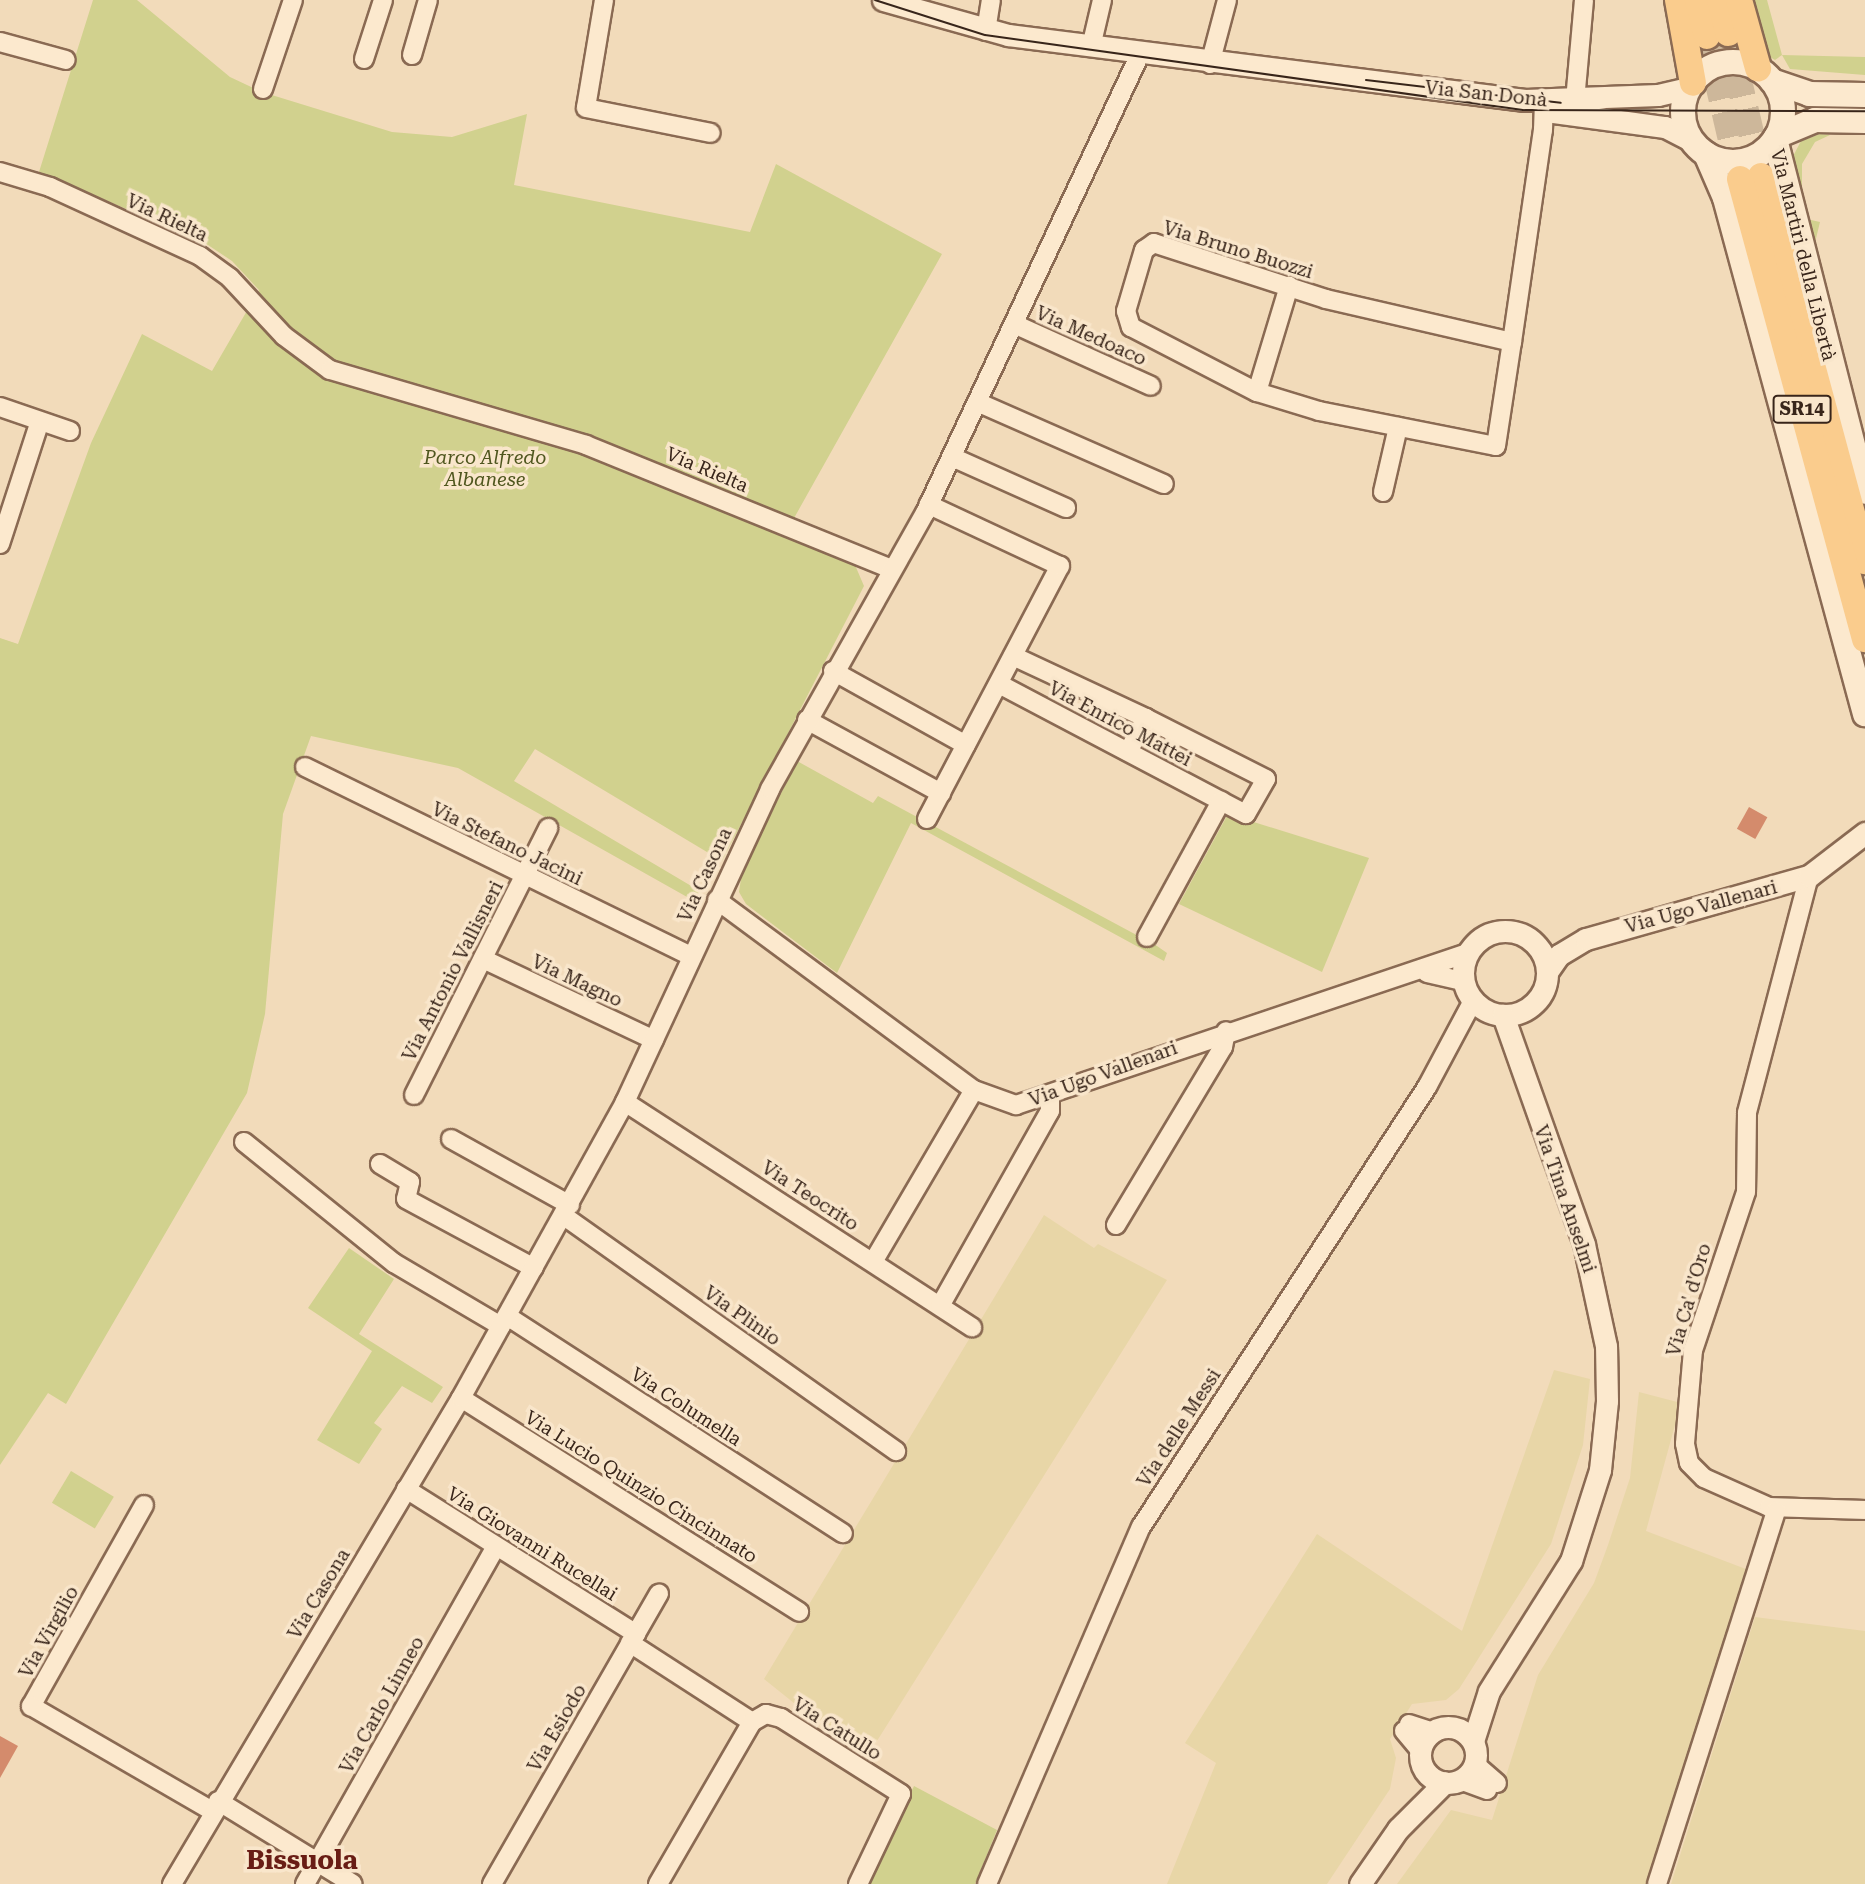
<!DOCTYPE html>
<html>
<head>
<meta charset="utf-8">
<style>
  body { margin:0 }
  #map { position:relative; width:1865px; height:1884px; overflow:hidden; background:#f2dbba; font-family:"Roboto Serif",serif }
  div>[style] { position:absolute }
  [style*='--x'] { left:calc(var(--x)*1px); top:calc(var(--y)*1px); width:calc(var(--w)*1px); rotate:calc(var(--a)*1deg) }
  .farmland>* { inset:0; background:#e8d6a7 }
  .green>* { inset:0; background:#d1d18e; transform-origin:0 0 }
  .building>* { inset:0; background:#d48b6c; transform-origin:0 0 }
  .primary-tunnel>* { height:26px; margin-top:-13px; transform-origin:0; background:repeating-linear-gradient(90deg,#cdb79a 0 26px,transparent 0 39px) }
  .roads { filter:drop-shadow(2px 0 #8a6a53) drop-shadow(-2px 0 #8a6a53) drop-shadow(0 2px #8a6a53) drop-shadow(0 -2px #8a6a53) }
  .minor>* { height:18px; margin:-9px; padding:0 9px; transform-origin:9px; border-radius:9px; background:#fce9ce }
  .tertiary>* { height:21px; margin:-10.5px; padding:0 10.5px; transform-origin:10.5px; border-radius:10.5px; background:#fce9ce }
  .tertiary>.ring { margin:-10.5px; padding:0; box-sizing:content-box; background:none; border:21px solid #fce9ce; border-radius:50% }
  .secondary>* { height:24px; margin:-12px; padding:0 12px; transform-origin:12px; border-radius:12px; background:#fce9ce }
  .secondary>.ring { margin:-12px; padding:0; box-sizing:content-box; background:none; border:24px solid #fce9ce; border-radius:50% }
  .primary>* { height:26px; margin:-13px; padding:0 13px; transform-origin:13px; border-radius:13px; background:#facc8d }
  .tram>* { height:2px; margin:-1px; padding:0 1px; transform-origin:1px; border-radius:1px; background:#38251a }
  span { translate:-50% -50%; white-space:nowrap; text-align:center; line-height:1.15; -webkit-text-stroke:7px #f9e6cb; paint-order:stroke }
  .shield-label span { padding:2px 5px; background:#f9e6cb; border:2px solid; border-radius:5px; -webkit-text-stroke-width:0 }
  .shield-label { font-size:18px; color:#38251a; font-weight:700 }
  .street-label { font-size:19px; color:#38251a }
  .park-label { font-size:19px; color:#4f561e; font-style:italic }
  .district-label { font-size:26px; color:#691d15; font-weight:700 }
</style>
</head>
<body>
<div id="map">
  <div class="farmland">
    <i style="clip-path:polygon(1044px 1215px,1094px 1248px,1098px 1244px,1167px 1280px,865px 1760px,764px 1679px)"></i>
    <i style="clip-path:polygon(1554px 1370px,1590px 1379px,1583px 1445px,1551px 1544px,1459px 1689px,1446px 1700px,1412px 1704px,1390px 1739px,1396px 1758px,1390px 1789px,1327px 1884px,1167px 1884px,1216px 1763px,1185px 1743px,1317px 1534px,1462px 1631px)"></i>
    <i style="clip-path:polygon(1639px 1392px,1681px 1403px,1646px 1531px,1751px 1571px,1649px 1884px,1397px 1884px,1451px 1810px,1492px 1820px,1538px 1675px,1594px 1583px,1608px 1545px,1630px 1478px)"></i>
    <i style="clip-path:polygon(1755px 1617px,1865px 1631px,1865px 1884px,1671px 1884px)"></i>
  </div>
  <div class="green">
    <i style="clip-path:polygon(93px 0,137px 0,230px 77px,262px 92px,392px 132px,452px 137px,527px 114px,514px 185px,750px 232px,776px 164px,942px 254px,784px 536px,855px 565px,864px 586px,722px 861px,535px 749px,514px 781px,693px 887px,697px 882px,704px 887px,696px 902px,458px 768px,311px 736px,283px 814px,265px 1014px,247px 1093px,66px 1404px,48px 1393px,0 1465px,0 638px,18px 644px,91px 443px,142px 334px,212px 371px,259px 290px,232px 261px,202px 241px,39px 172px)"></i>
    <i style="clip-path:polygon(1746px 0,1767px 0,1782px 55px,1865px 57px,1865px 75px,1790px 69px,1782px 55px,1775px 60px,1765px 54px)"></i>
    <i style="clip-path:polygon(1820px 134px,1830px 135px,1815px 142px,1802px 164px,1802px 218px,1820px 222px,1812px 255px,1802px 218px,1791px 168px,1790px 162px,1801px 141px)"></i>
    <i style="clip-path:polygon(797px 761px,873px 803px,878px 796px,1157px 946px,1167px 953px,1164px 961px,911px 823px,837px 973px,746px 904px,739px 892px,742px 872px)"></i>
    <i style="clip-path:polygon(1228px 814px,1369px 858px,1322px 972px,1179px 904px)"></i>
    <i style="clip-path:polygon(349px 1248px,394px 1279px,359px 1334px,443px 1387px,432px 1403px,402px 1386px,374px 1423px,382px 1429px,359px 1464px,317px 1440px,372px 1351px,308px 1308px)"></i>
    <i style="left:71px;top:1471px;width:50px;height:37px;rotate:31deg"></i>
    <i style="clip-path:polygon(914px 1786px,997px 1830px,975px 1884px,867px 1884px)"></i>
  </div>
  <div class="building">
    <i style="left:1749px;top:807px;width:21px;height:25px;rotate:29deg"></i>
    <i style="clip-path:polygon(0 1736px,18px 1746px,0 1778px)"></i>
  </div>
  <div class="primary-tunnel">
    <i style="--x:1728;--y:33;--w:147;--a:77"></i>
    <i style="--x:1707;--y:36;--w:147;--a:77"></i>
  </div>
  <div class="roads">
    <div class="minor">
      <i style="--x:604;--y:0;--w:109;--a:99.5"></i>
      <i style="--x:586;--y:108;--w:127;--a:11.3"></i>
      <i style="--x:986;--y:31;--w:31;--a:-81"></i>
      <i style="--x:0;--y:42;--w:68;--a:15.3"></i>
      <i style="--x:1091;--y:47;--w:48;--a:-76.8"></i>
      <i style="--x:412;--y:55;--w:57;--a:-73.8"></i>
      <i style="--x:364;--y:59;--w:62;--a:-72.1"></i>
      <i style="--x:1210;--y:64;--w:66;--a:-75.1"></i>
      <i style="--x:263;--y:89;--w:94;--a:-71.4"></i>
      <i style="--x:1574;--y:112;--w:112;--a:-84.9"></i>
      <i style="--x:0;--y:172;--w:52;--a:16.7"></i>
      <i style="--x:50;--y:187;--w:165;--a:24.7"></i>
      <i style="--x:200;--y:256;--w:37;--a:36"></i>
      <i style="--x:230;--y:278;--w:79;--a:47"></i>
      <i style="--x:284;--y:336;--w:57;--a:36.5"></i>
      <i style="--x:330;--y:370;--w:267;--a:16.3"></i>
      <i style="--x:586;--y:445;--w:329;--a:22.1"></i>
      <i style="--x:1014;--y:324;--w:150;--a:24.3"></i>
      <i style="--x:1512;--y:342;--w:191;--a:-167"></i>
      <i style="--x:1326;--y:299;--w:181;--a:-162"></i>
      <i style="--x:1154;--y:243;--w:12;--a:145"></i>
      <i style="--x:1144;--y:250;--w:64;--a:106.4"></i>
      <i style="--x:1126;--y:311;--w:17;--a:73"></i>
      <i style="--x:1131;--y:327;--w:142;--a:27.3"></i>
      <i style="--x:1257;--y:392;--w:65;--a:17"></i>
      <i style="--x:1319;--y:411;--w:180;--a:11.2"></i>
      <i style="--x:1496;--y:446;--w:105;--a:-81.3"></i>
      <i style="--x:1512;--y:342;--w:214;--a:-81.7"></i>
      <i style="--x:1543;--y:130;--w:29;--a:-88"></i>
      <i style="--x:1257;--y:392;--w:111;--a:-73.2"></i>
      <i style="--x:977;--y:402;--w:204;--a:23.7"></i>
      <i style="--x:0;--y:407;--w:74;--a:18.9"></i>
      <i style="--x:952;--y:457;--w:125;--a:24.1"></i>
      <i style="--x:1383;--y:492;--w:67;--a:-77"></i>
      <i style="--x:0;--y:544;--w:129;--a:-72"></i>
      <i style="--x:1013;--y:656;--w:147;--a:25"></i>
      <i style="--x:1146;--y:718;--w:38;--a:118"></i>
      <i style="--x:833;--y:671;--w:152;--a:29.1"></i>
      <i style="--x:999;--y:684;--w:279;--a:27.8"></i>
      <i style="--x:1246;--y:814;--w:40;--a:-60.3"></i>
      <i style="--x:1266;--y:779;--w:135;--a:-153.1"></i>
      <i style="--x:807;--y:720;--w:153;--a:28.6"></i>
      <i style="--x:305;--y:767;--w:430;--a:26.1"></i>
      <i style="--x:927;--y:819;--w:286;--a:-62.3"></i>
      <i style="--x:1060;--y:566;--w:145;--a:-155"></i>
      <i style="--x:1809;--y:876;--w:245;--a:104.7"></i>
      <i style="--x:1747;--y:1113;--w:79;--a:90.7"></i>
      <i style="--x:1746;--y:1192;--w:167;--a:108.5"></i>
      <i style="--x:1693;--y:1350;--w:94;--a:94.9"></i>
      <i style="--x:1685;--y:1444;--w:19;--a:78"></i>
      <i style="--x:1689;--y:1463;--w:21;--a:45"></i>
      <i style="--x:1704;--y:1478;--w:71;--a:24"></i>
      <i style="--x:1769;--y:1507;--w:96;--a:1.8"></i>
      <i style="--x:717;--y:900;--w:320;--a:36.5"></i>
      <i style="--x:974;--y:1090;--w:45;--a:19.7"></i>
      <i style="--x:1016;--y:1105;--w:477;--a:-18.6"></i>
      <i style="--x:1147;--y:937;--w:155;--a:-61.4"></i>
      <i style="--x:483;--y:959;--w:189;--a:25.3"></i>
      <i style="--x:1427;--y:973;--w:37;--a:13"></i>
      <i style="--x:414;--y:1095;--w:299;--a:-63.3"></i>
      <i style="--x:625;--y:1102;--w:414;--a:33"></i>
      <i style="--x:451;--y:1139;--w:136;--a:29"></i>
      <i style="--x:244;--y:1142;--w:193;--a:38.9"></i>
      <i style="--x:394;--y:1263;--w:124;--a:30.5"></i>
      <i style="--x:380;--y:1164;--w:35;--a:31"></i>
      <i style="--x:410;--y:1182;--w:17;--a:103"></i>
      <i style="--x:406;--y:1199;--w:145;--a:28.3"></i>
      <i style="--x:564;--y:1216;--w:407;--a:35.3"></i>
      <i style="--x:1116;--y:1225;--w:208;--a:-59"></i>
      <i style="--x:1223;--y:1047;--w:16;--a:-79"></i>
      <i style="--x:873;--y:1262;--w:199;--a:-59.6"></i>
      <i style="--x:940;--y:1306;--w:224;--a:-60.6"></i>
      <i style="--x:1050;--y:1111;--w:15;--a:-90"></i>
      <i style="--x:507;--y:1316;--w:400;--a:32.9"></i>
      <i style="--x:461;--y:1398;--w:400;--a:32.3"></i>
      <i style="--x:406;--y:1489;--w:272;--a:32.2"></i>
      <i style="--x:144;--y:1505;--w:231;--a:119.3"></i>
      <i style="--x:31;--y:1706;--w:209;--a:30.1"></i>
      <i style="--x:630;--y:1643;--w:145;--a:32.9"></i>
      <i style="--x:1409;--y:1724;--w:25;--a:18"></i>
      <i style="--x:1404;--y:1731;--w:26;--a:50"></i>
      <i style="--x:1475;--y:1764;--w:29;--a:41"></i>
      <i style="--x:1460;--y:1780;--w:29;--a:20"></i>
      <i style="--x:218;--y:1801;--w:158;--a:31.6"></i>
      <i style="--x:172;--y:1884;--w:565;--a:-59.26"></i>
      <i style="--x:461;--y:1398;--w:338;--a:-61"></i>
      <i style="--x:625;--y:1102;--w:345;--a:-65.1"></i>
      <i style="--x:770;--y:789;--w:317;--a:-60.7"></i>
      <i style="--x:925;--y:513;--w:507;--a:-64.9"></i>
      <i style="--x:305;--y:1884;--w:388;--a:-60.5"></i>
      <i style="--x:492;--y:1884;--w:335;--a:-60.1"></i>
      <i style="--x:658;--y:1884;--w:187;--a:-59.9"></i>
      <i style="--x:752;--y:1722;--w:16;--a:-30"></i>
      <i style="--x:766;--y:1714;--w:16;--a:15"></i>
      <i style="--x:781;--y:1718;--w:142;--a:32.3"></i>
      <i style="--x:901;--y:1794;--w:100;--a:115.5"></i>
      <i style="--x:987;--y:1884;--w:389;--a:-66.7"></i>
      <i style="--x:1141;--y:1527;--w:525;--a:-56.98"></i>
      <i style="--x:1427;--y:1087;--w:98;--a:-61.9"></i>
      <i style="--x:1657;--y:1884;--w:392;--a:-72.3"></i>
    </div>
    <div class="tertiary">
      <i style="--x:883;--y:0;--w:130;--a:15.6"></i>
      <i style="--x:1008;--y:35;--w:521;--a:7.17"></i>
      <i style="--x:1525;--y:100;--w:133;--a:-2.2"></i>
      <i style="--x:1658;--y:95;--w:32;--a:-13"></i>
      <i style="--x:1546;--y:111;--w:120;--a:7.7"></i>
      <i style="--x:1665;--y:127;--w:31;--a:27"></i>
      <i class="ring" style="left:1463px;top:931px;width:63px;height:63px"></i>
      <i style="--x:1547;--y:972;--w:21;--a:-55"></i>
      <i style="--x:1559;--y:955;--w:31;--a:-31"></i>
      <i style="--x:1586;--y:939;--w:232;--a:-15.8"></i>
      <i style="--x:1809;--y:876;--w:71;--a:-37.5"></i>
      <i class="ring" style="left:1420px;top:1727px;width:35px;height:35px"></i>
      <i style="--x:1473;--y:1741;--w:52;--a:-72.3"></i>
      <i style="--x:1489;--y:1691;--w:154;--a:-57.8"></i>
      <i style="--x:1571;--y:1561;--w:96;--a:-72.3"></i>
      <i style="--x:1600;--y:1470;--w:69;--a:-84.2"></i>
      <i style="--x:1607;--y:1401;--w:55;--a:-91"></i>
      <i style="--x:1606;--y:1346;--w:104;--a:-102.2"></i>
      <i style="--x:1584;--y:1244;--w:243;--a:-109.5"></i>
      <i style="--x:1360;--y:1884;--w:67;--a:-55.4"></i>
      <i style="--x:1398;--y:1829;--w:66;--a:-45"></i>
    </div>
    <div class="secondary">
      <i class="ring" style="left:1683px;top:62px;width:76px;height:76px"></i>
      <i style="--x:1772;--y:81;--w:39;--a:19"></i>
      <i style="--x:1809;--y:94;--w:56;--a:1"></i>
      <i style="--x:1777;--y:136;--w:41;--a:-22.8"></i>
      <i style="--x:1815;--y:120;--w:50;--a:1.1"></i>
      <i style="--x:1775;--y:139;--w:364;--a:75.7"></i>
      <i style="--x:1706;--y:154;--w:48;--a:66.6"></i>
      <i style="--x:1725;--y:198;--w:535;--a:74.82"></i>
    </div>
    <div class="primary">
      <i style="--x:1678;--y:0;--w:84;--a:79.8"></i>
      <i style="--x:1698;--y:0;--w:37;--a:76"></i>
      <i style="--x:1720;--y:0;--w:34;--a:76"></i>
      <i style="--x:1739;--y:0;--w:71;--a:74.4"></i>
      <i style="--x:1761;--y:176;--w:399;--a:74.9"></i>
      <i style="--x:1740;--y:179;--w:477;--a:74.8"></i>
    </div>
  </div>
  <div class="tram">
    <i style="--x:875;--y:0;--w:115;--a:17.7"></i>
    <i style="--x:985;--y:35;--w:543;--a:7.94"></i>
    <i style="--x:1523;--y:110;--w:342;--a:0.2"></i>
    <i style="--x:1366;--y:80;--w:196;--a:6.7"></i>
  </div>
  <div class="shield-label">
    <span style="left:1802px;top:409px">SR14</span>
  </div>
  <div class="street-label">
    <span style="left:1486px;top:94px;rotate:6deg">Via San Donà</span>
    <span style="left:167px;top:218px;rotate:25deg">Via Rielta</span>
    <span style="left:1238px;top:250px;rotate:17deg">Via Bruno Buozzi</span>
    <span style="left:1803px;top:255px;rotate:76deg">Via Martiri della Libertà</span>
    <span style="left:1091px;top:336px;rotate:24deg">Via Medoaco</span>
    <span style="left:707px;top:470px;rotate:23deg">Via Rielta</span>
    <span style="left:1120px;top:724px;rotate:28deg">Via Enrico Mattei</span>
    <span style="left:507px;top:844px;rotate:26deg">Via Stefano Jacini</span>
    <span style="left:705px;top:875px;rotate:-65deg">Via Casona</span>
    <span style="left:1701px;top:907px;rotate:-15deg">Via Ugo Vallenari</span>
    <span style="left:453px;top:971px;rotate:-63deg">Via Antonio Vallisneri</span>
    <span style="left:577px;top:981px;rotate:25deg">Via Magno</span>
    <span style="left:1103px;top:1074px;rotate:-20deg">Via Ugo Vallenari</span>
    <span style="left:810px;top:1196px;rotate:33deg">Via Teocrito</span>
    <span style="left:1565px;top:1199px;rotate:71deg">Via Tina Anselmi</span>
    <span style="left:1689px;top:1300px;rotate:-74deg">Via Ca' d'Oro</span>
    <span style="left:742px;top:1316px;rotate:35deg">Via Plinio</span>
    <span style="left:686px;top:1407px;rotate:33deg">Via Columella</span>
    <span style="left:1179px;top:1428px;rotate:-57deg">Via delle Messi</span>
    <span style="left:641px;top:1487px;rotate:32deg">Via Lucio Quinzio Cincinnato</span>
    <span style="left:532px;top:1544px;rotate:32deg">Via Giovanni Rucellai</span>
    <span style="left:319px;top:1594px;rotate:-59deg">Via Casona</span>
    <span style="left:49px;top:1632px;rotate:-61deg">Via Virgilio</span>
    <span style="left:382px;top:1705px;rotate:-61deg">Via Carlo Linneo</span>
    <span style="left:557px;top:1728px;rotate:-60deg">Via Esiodo</span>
    <span style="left:837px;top:1729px;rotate:32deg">Via Catullo</span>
  </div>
  <div class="park-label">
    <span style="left:485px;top:469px">Parco Alfredo<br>Albanese</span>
  </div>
  <div class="district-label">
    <span style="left:302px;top:1861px">Bissuola</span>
  </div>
</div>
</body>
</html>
